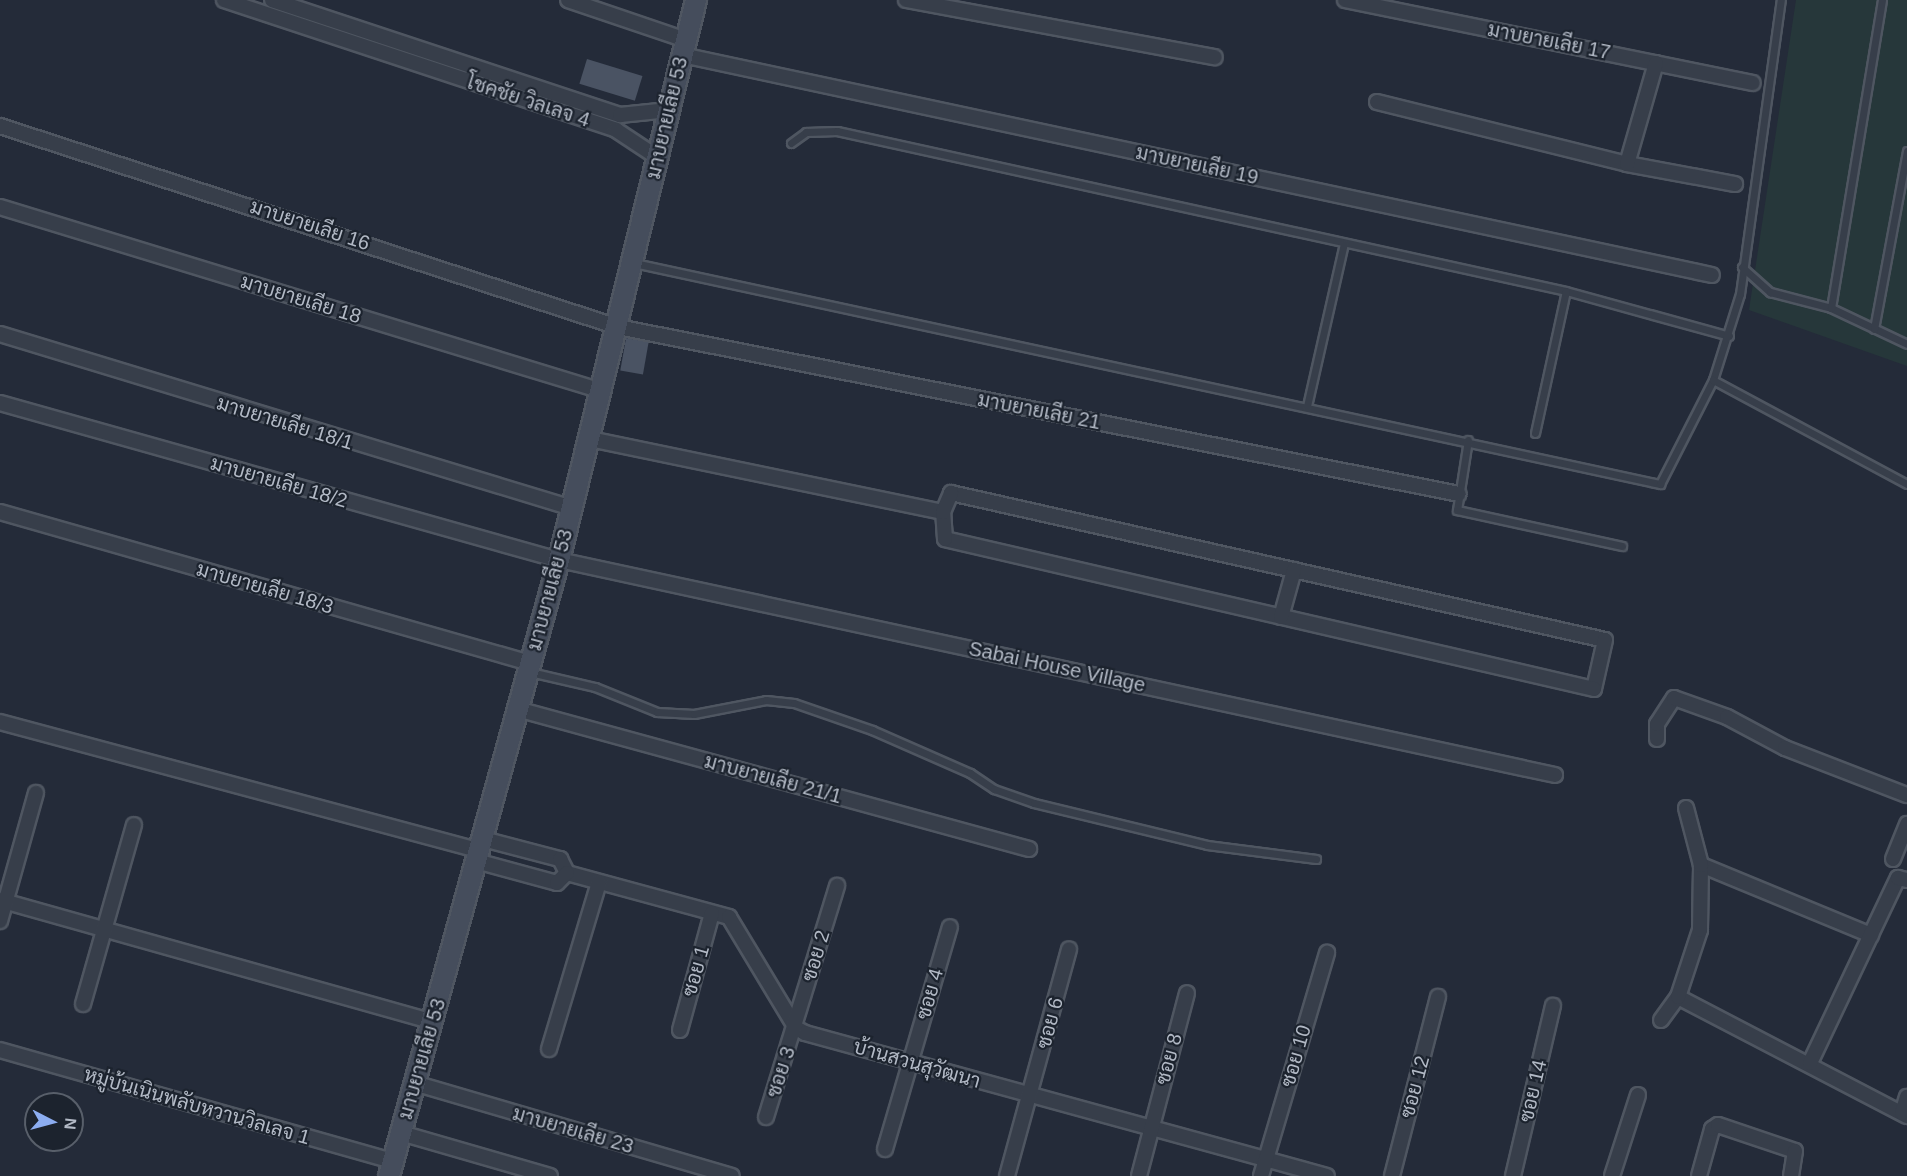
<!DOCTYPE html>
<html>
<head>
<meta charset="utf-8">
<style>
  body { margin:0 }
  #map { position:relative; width:1907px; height:1176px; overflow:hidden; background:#242b39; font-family:Arial,Sarabun,sans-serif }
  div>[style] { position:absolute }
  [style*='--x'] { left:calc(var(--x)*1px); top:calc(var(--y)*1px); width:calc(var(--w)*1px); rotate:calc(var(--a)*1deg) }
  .green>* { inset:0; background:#26373a }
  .building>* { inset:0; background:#4a5363; transform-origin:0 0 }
  .roads { filter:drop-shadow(2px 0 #4f5661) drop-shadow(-2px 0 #4f5661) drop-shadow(0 2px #4f5661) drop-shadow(0 -2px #4f5661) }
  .lane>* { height:7px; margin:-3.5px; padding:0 3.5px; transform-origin:3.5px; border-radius:3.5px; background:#373e4a }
  .street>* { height:14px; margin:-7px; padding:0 7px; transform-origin:7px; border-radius:7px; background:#373e4a }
  .secondary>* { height:20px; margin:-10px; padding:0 10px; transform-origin:10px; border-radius:10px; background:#454d5c }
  span { translate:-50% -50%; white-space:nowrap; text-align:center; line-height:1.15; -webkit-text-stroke:4.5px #1c232e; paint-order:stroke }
  .street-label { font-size:20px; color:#b2b9c5 }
  .north { position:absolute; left:24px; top:1092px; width:60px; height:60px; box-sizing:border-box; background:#1c232e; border:2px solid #585f6a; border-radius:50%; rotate:96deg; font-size:16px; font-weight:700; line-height:24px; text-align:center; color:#b2b9c5 }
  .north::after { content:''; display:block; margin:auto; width:21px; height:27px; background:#8cadf1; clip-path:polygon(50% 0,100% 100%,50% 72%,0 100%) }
</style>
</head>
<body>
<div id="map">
  <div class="green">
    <i style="clip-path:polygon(1796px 0,1907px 0,1907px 366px,1749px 310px)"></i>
  </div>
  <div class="building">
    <i style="left:587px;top:59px;width:58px;height:26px;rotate:17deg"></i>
    <i style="left:626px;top:338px;width:23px;height:33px;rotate:10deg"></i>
  </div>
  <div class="roads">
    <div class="lane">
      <i style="--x:791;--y:143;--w:19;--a:-36"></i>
      <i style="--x:806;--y:132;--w:31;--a:-2"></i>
      <i style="--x:837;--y:131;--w:746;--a:12.38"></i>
      <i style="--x:1566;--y:291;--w:169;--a:15.4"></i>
      <i style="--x:634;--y:263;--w:1050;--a:12.16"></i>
      <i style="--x:1660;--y:484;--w:117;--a:-63"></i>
      <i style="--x:1713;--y:380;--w:90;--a:-72.6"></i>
      <i style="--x:1740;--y:294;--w:297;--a:-82.1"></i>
      <i style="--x:1742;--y:267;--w:38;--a:42"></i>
      <i style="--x:1770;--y:292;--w:63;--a:14.7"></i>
      <i style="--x:1831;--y:308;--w:84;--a:25.3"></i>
      <i style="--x:1831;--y:308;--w:312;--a:-80.6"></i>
      <i style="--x:1874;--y:329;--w:181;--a:-79.5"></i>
      <i style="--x:1713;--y:380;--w:220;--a:28.2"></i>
      <i style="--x:1307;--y:406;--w:167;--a:-77.2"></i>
      <i style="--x:1535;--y:433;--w:145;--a:-77.7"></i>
      <i style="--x:1468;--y:440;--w:71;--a:98.9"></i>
      <i style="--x:1457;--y:510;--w:169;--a:12.3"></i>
      <i style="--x:530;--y:672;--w:67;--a:13"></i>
      <i style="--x:595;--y:687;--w:67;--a:22"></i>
      <i style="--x:657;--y:712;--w:37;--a:3"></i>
      <i style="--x:694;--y:714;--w:73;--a:-11"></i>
      <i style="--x:766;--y:700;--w:28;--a:6"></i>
      <i style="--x:794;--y:703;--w:83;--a:19.1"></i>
      <i style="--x:872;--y:730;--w:107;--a:23.7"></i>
      <i style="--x:970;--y:773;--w:29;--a:34"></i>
      <i style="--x:994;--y:789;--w:42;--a:19.3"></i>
      <i style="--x:1034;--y:803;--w:178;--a:13.6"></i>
      <i style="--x:1207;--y:845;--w:110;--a:7.3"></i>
    </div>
    <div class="street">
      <i style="--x:224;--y:0;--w:413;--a:18.3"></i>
      <i style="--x:616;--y:130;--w:49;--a:33.4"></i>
      <i style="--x:272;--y:0;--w:367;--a:18.3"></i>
      <i style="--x:620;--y:115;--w:49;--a:-5.8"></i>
      <i style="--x:568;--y:0;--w:125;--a:18.7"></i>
      <i style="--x:906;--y:0;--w:314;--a:10.5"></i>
      <i style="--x:1345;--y:0;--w:416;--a:11.5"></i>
      <i style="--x:682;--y:55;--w:1053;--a:12.06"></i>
      <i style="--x:1377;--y:102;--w:258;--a:13.9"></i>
      <i style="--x:1627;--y:164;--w:110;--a:10.5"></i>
      <i style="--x:0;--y:126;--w:650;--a:18.02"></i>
      <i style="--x:618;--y:327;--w:857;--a:11.23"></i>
      <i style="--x:1627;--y:164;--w:105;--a:-74"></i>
      <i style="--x:0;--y:207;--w:629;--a:17"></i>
      <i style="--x:0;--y:334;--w:598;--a:16.92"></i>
      <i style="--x:0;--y:403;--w:581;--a:15.69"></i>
      <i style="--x:559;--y:560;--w:1019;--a:12.18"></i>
      <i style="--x:590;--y:439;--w:360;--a:11.7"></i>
      <i style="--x:951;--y:493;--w:670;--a:12.67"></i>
      <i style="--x:1605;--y:640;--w:50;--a:102.7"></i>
      <i style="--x:1594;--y:689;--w:666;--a:-166.99"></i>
      <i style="--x:945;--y:539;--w:27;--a:-94"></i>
      <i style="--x:943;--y:512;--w:21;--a:-67"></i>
      <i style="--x:0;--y:512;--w:551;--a:15.9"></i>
      <i style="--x:1281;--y:617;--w:49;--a:-74.5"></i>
      <i style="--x:517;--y:709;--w:531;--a:15.29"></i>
      <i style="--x:0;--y:722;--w:496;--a:15"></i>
      <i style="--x:1657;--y:739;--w:15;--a:-90"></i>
      <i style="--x:1657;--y:724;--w:31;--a:-57"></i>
      <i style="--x:1674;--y:698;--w:56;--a:19.7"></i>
      <i style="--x:1727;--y:717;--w:66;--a:28.1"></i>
      <i style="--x:1785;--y:748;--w:131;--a:21.1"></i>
      <i style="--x:483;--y:839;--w:80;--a:14.6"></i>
      <i style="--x:560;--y:859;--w:16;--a:63"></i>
      <i style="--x:567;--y:873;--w:168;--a:15.2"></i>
      <i style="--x:729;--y:917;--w:130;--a:58.9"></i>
      <i style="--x:796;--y:1028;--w:10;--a:29"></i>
      <i style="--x:805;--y:1033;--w:541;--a:15.32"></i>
      <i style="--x:1893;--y:859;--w:38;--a:-68"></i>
      <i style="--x:476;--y:861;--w:84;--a:15.2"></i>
      <i style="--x:557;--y:883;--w:14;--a:-45"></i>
      <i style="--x:1701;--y:865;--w:184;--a:22.4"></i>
      <i style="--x:0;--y:900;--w:450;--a:15.7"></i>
      <i style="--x:0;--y:921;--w:133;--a:-74.3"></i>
      <i style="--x:1678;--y:997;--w:258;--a:27.5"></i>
      <i style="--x:83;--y:1004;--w:186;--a:-74.1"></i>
      <i style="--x:1661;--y:1020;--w:29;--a:-54"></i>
      <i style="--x:1678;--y:997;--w:71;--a:-71.8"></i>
      <i style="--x:1700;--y:930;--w:65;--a:-89.1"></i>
      <i style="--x:1701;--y:865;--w:59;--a:-104.7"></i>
      <i style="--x:680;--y:1030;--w:121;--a:-74.7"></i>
      <i style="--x:549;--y:1049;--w:174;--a:-73.3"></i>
      <i style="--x:0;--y:1050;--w:408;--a:15.8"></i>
      <i style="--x:1810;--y:1063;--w:205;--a:-64.6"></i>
      <i style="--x:1898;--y:878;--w:9;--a:13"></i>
      <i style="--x:414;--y:1083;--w:331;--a:16.3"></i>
      <i style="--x:1902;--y:1113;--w:17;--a:-73"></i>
      <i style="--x:766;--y:1117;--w:242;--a:-72.9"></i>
      <i style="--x:401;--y:1133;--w:155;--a:16.1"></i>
      <i style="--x:885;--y:1149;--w:231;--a:-73.7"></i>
      <i style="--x:1007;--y:1176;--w:235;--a:-74.7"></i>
      <i style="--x:1139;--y:1176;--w:189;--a:-75.3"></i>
      <i style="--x:1261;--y:1176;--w:233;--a:-73.5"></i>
      <i style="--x:1392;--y:1176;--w:185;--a:-75.6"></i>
      <i style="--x:1513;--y:1176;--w:175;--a:-76.8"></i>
      <i style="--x:1612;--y:1176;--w:85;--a:-72.2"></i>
      <i style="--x:1699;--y:1176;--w:49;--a:-74.5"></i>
      <i style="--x:1712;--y:1129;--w:7;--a:-34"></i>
      <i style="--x:1718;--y:1125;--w:81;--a:18.7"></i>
      <i style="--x:1795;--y:1151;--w:25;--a:99"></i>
    </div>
    <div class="secondary">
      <i style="--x:389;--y:1176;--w:639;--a:-74.57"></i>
      <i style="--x:559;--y:560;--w:577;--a:-76.25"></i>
    </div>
  </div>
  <div class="street-label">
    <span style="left:1549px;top:41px;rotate:11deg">มาบยายเลีย 17</span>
    <span style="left:528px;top:101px;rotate:18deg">โชคชัย วิลเลจ 4</span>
    <span style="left:667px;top:118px;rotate:-77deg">มาบยายเลีย 53</span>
    <span style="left:1197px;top:165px;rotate:12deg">มาบยายเลีย 19</span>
    <span style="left:310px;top:225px;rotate:18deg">มาบยายเลีย 16</span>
    <span style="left:301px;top:299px;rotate:17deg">มาบยายเลีย 18</span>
    <span style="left:1039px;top:411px;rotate:11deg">มาบยายเลีย 21</span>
    <span style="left:285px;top:423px;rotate:17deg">มาบยายเลีย 18/1</span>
    <span style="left:279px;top:482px;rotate:16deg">มาบยายเลีย 18/2</span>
    <span style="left:265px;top:588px;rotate:16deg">มาบยายเลีย 18/3</span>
    <span style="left:550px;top:590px;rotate:-75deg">มาบยายเลีย 53</span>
    <span style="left:1057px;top:667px;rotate:12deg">Sabai House Village</span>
    <span style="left:773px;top:779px;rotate:15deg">มาบยายเลีย 21/1</span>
    <span style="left:816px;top:956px;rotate:-73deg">ซอย 2</span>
    <span style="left:696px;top:971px;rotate:-74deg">ซอย 1</span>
    <span style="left:930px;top:994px;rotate:-74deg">ซอย 4</span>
    <span style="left:1050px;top:1023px;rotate:-75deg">ซอย 6</span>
    <span style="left:1296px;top:1056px;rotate:-74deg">ซอย 10</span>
    <span style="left:422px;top:1059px;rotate:-74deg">มาบยายเลีย 53</span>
    <span style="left:1169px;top:1059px;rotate:-75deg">ซอย 8</span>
    <span style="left:917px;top:1064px;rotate:16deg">บ้านสวนสุวัฒนา</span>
    <span style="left:781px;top:1072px;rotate:-72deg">ซอย 3</span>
    <span style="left:1415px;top:1087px;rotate:-75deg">ซอย 12</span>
    <span style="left:1533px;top:1091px;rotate:-77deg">ซอย 14</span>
    <span style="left:197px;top:1106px;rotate:16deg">หมู่บ้นเนินพลับหวานวิลเลจ 1</span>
    <span style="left:573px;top:1130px;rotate:16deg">มาบยายเลีย 23</span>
  </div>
  <div class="north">N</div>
</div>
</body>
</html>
